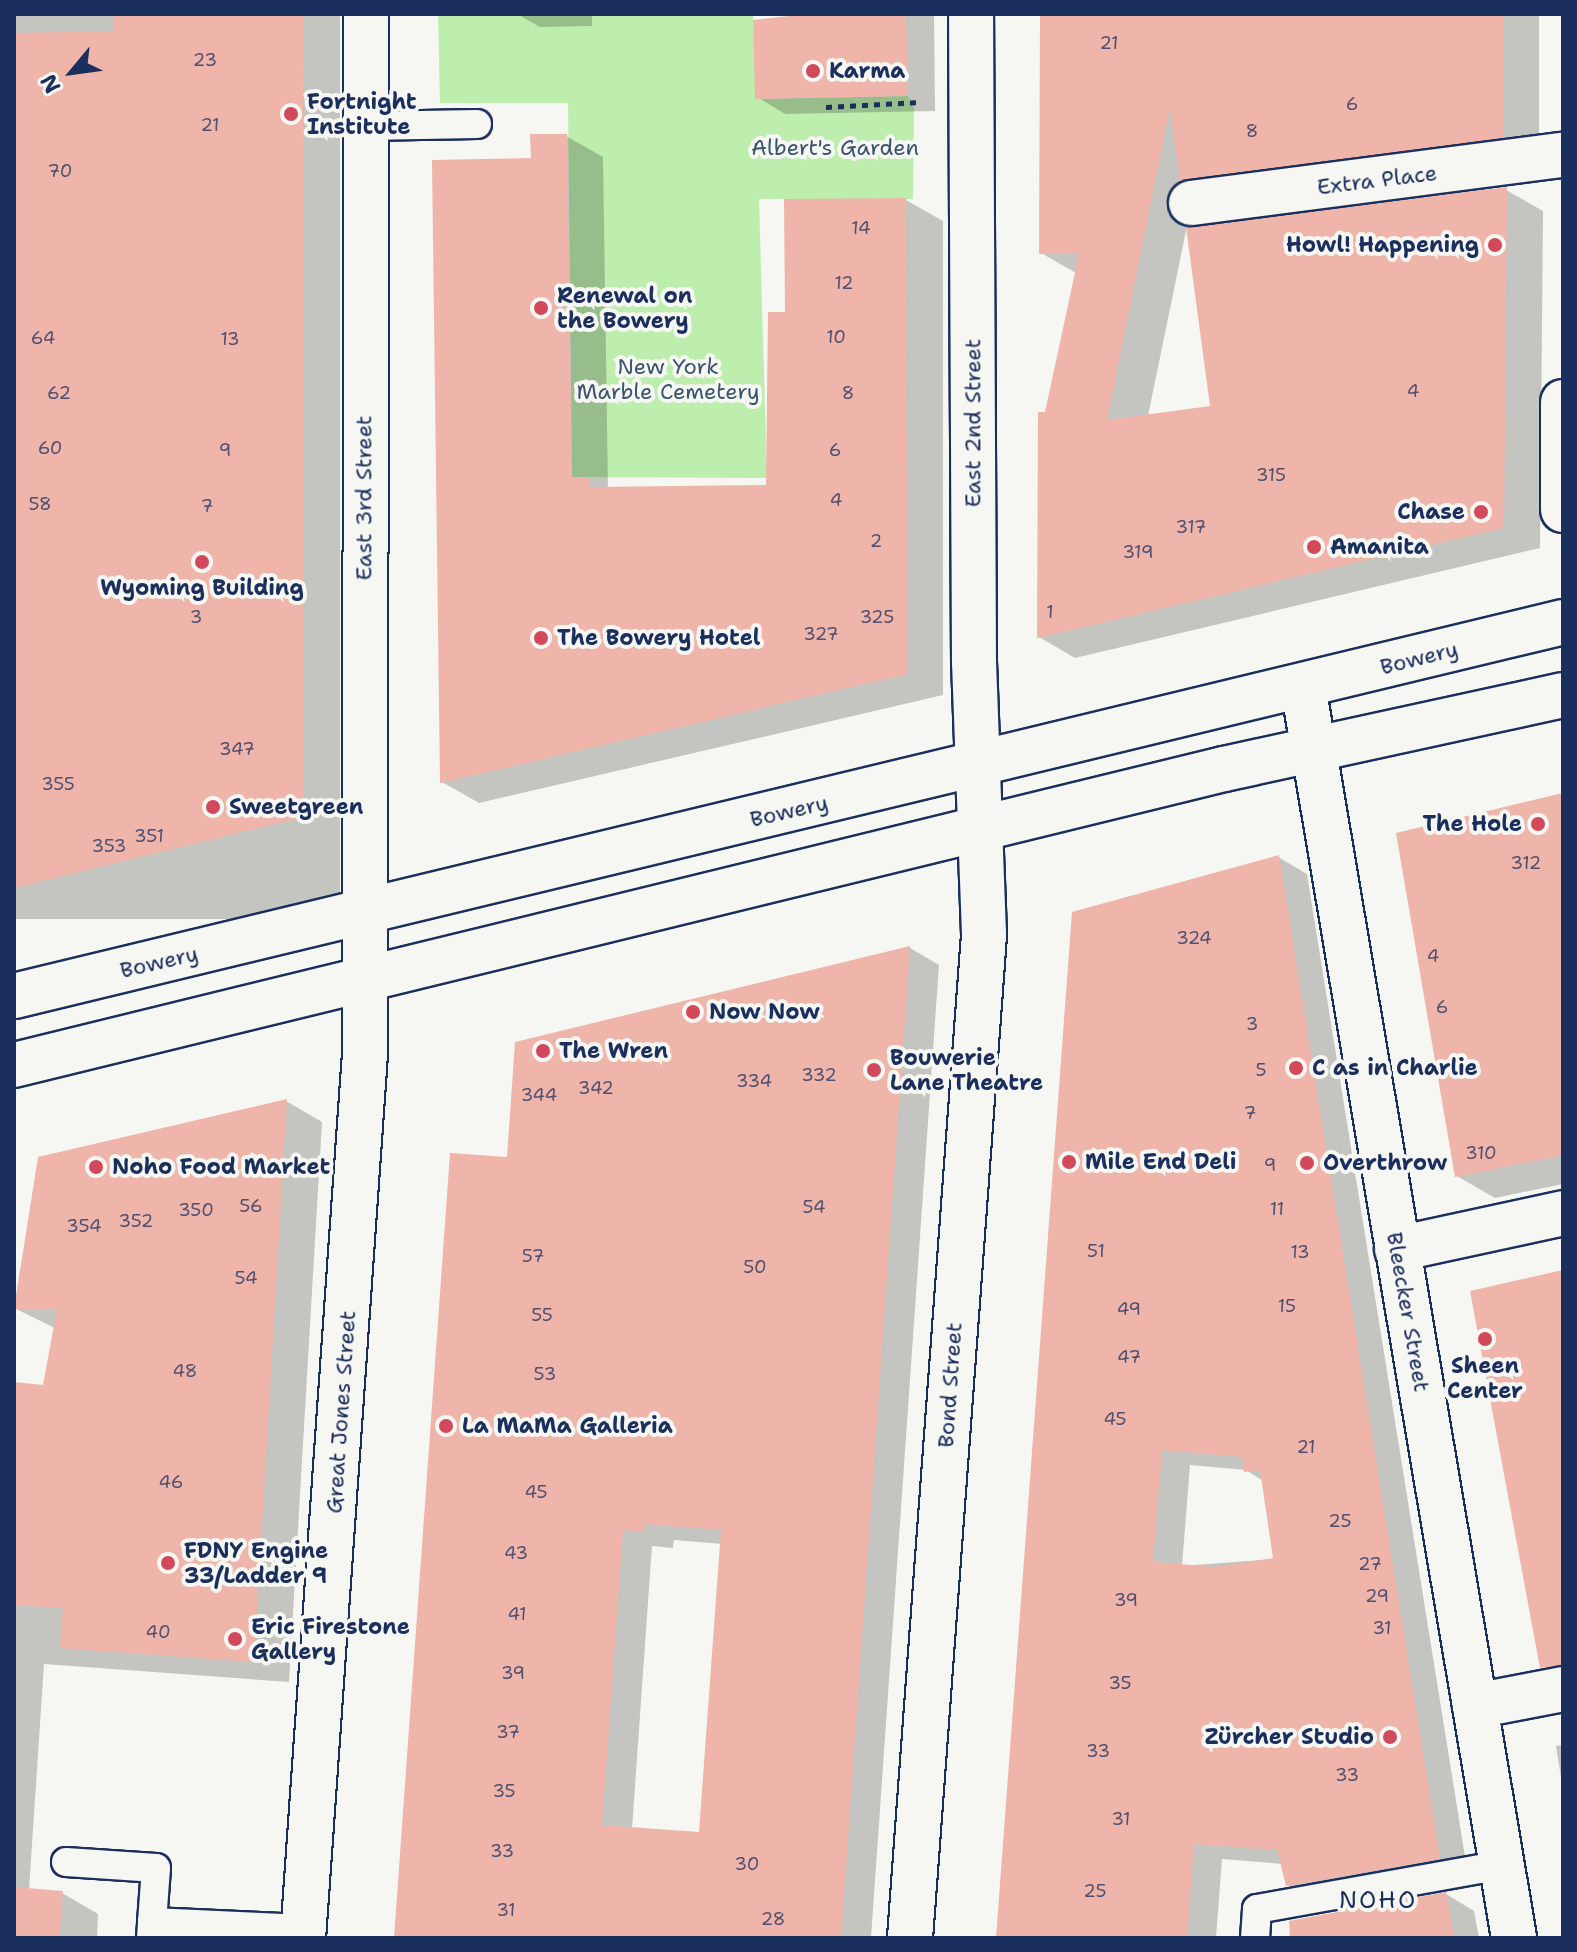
<!DOCTYPE html>
<html>
<head>
<meta charset="utf-8">
<style>
  body { margin:0 }
  #map { position:relative; width:1577px; height:1952px; overflow:hidden; background:#f6f6f2; font-family:"Shantell Sans",sans-serif }
  div>[style] { position:absolute }
  [style*='--x'] { left:calc(var(--x)*1px); top:calc(var(--y)*1px); width:calc(var(--w)*1px); rotate:calc(var(--a)*1deg) }
  .green>* { inset:0; background:#bdeead }
  .shadow>* { inset:0; background:#0003; transform-origin:0 0 }
  .building>* { inset:0; background:#efb5aa }
  .path>* { height:5px; margin-top:-2.5px; transform-origin:0; background:repeating-linear-gradient(90deg,#1b2f5e 0 6px,transparent 0 12px) }
  .roads { filter:drop-shadow(2px 0 #1b2f5e) drop-shadow(-2px 0 #1b2f5e) drop-shadow(0 2px #1b2f5e) drop-shadow(0 -2px #1b2f5e) }
  .lane>* { height:28px; margin:-14px; padding:0 14px; transform-origin:14px; border-radius:14px; background:#f6f6f2 }
  .street>* { height:44px; margin:-22px; padding:0 22px; transform-origin:22px; border-radius:22px; background:#f6f6f2 }
  .primary>* { height:44px; margin:-22px; padding:0 22px; transform-origin:22px; border-radius:22px; background:#f6f6f2 }
  .dots>* { width:22px; height:22px; translate:-50% -50%; box-sizing:border-box; border:4px solid #f6f6f2; border-radius:50% }
  span { translate:-50% -50%; white-space:nowrap; text-align:center; line-height:1.15; -webkit-text-stroke:8px #f6f6f2; paint-order:stroke }
  .number-label { font-size:18px; color:#505071 }
  .number-label span { -webkit-text-stroke-width:0 }
  .poi-label { font-size:22px; color:#1b2f5e; font-weight:700 }
  .left { translate:0 -50%; text-align:left }
  .right { translate:-100% -50%; text-align:right }
  .park-label { font-size:22px; color:#3b556e }
  .street-label { font-size:22px; color:#1b2f5e }
  .neighbourhood-label { font-size:24px; color:#1b2f5e; letter-spacing:2px }
  .frame { position:absolute; inset:0; border:16px solid #1b2f5e; pointer-events:none }
  .north { position:absolute; left:32px; top:32px; width:80px; height:80px; -webkit-text-stroke:6px #f6f6f2; paint-order:stroke; rotate:241deg; font-size:22px; font-weight:700; line-height:32px; text-align:center; color:#1b2f5e }
  .north::after { content:''; display:block; margin:auto; width:28px; height:36px; background:#1b2f5e; clip-path:polygon(50% 0,100% 100%,50% 72%,0 100%) }
</style>
</head>
<body>
<div id="map">
  <div class="green">
    <i style="clip-path:polygon(438px 14px,753px 14px,756px 99px,908px 96px,914px 107px,913px 199px,759px 199px,767px 478px,572px 477px,568px 103px,440px 103px)"></i>
  </div>
  <div class="shadow">
    <i style="left:14px;top:14px;width:326px;height:905px"></i>
    <i style="clip-path:polygon(517px 14px,592px 14px,592px 26px,540px 27px)"></i>
    <i style="clip-path:polygon(810px 14px,934px 14px,935px 111px,785px 114px,757px 97px)"></i>
    <i style="clip-path:polygon(1043px 14px,1539px 14px,1539px 158px,1195px 187px,1148px 416px,1212px 408px,1506px 190px,1543px 211px,1540px 548px,1075px 658px,1039px 637px,1047px 415px,1076px 273px,1041px 253px)"></i>
    <i style="clip-path:polygon(566px 136px,603px 157px,608px 489px,768px 487px,787px 313px,906px 200px,943px 221px,943px 695px,479px 803px,442px 782px,533px 160px)"></i>
    <i style="clip-path:polygon(1563px 795px,1563px 1184px,1495px 1198px,1457px 1176px)"></i>
    <i style="clip-path:polygon(evenodd,1278px 857px,1307px 874px,1468px 1875px,1317px 1902px,1288px 1885px,1283px 1864px,1222px 1859px,1216px 1938px,998px 1938px,1278px 857px,1190px 1465px,1246px 1470px,1263px 1481px,1275px 1559px,1182px 1566px,1190px 1465px)"></i>
    <i style="clip-path:polygon(evenodd,910px 948px,939px 965px,871px 1938px,396px 1938px,508px 1159px,516px 1043px,910px 948px,674px 1540px,722px 1544px,701px 1835px,632px 1829px,652px 1546px,673px 1548px,674px 1540px)"></i>
    <i style="clip-path:polygon(286px 1101px,322px 1122px,289px 1682px,44px 1664px,29px 1890px,62px 1893px,98px 1914px,97px 1938px,14px 1938px,14px 1385px,45px 1388px,55px 1328px,14px 1308px,39px 1159px)"></i>
    <i style="clip-path:polygon(1563px 1745px,1563px 1790px,1556px 1746px)"></i>
    <i style="clip-path:polygon(1446px 1894px,1474px 1911px,1479px 1938px,1292px 1938px)"></i>
  </div>
  <div class="building">
    <i style="clip-path:polygon(113px 14px,303px 14px,304px 817px,14px 888px,14px 33px,113px 31px)"></i>
    <i style="clip-path:polygon(807px 14px,906px 14px,908px 96px,755px 99px,753px 20px)"></i>
    <i style="clip-path:polygon(1040px 14px,1503px 14px,1503px 138px,1180px 181px,1170px 107px,1107px 420px,1210px 406px,1186px 227px,1507px 187px,1504px 528px,1037px 638px,1038px 412px,1045px 412px,1079px 254px,1039px 254px)"></i>
    <i style="clip-path:polygon(530px 134px,567px 134px,572px 477px,589px 477px,589px 487px,766px 485px,768px 312px,785px 312px,784px 199px,906px 198px,907px 674px,440px 783px,432px 160px,531px 158px)"></i>
    <i style="clip-path:polygon(1563px 793px,1563px 1155px,1455px 1177px,1396px 833px)"></i>
    <i style="clip-path:polygon(evenodd,1279px 855px,1440px 1859px,1286px 1886px,1277px 1850px,1194px 1844px,1187px 1938px,996px 1938px,1072px 912px,1279px 855px,1162px 1450px,1242px 1457px,1244px 1472px,1260px 1470px,1273px 1558px,1215px 1567px,1153px 1562px,1162px 1450px)"></i>
    <i style="clip-path:polygon(evenodd,910px 946px,841px 1938px,394px 1938px,450px 1153px,507px 1157px,515px 1042px,910px 946px,645px 1524px,721px 1530px,699px 1832px,602px 1825px,623px 1530px,644px 1532px,645px 1524px)"></i>
    <i style="clip-path:polygon(287px 1099px,254px 1662px,60px 1648px,63px 1608px,14px 1605px,14px 1382px,43px 1385px,57px 1309px,14px 1309px,38px 1157px)"></i>
    <i style="clip-path:polygon(1563px 1270px,1563px 1665px,1540px 1668px,1470px 1291px)"></i>
    <i style="clip-path:polygon(14px 1887px,63px 1891px,59px 1938px,14px 1938px)"></i>
    <i style="clip-path:polygon(1446px 1892px,1454px 1938px,1290px 1938px,1289px 1921px)"></i>
  </div>
  <div class="path">
    <i style="--x:826;--y:107;--w:94;--a:-3"></i>
  </div>
  <div class="roads">
    <div class="lane">
      <i style="--x:365;--y:126;--w:112;--a:-1"></i>
      <i style="--x:66;--y:1862;--w:90;--a:3.8"></i>
      <i style="--x:156;--y:1868;--w:54;--a:94.2"></i>
      <i style="--x:151;--y:1938;--w:16;--a:-86"></i>
      <i style="--x:152;--y:1922;--w:152;--a:2.6"></i>
      <i style="--x:1255;--y:1938;--w:29;--a:-86"></i>
      <i style="--x:1257;--y:1909;--w:249;--a:-10.2"></i>
    </div>
    <div class="street">
      <i style="--x:1191;--y:203;--w:375;--a:-7.4"></i>
      <i style="--x:1563;--y:402;--w:108;--a:90"></i>
      <i style="--x:1303;--y:686;--w:1270;--a:80.43"></i>
      <i style="--x:1397;--y:1249;--w:170;--a:-12.2"></i>
      <i style="--x:1475;--y:1706;--w:90;--a:-10.9"></i>
      <i style="--x:303;--y:1938;--w:886;--a:-85.99"></i>
      <i style="--x:365;--y:1054;--w:1040;--a:-89.94"></i>
      <i style="--x:910;--y:1938;--w:1007;--a:-85.78"></i>
      <i style="--x:984;--y:934;--w:271;--a:-92.1"></i>
      <i style="--x:974;--y:663;--w:649;--a:-90.26"></i>
    </div>
    <div class="primary">
      <i style="--x:14;--y:996;--w:1594;--a:-13.57"></i>
      <i style="--x:14;--y:1065;--w:1246;--a:-13.75"></i>
      <i style="--x:1224;--y:769;--w:347;--a:-12.3"></i>
    </div>
  </div>
  <div class="dots">
    <i style="left:813px;top:71px;background:#d1495b"></i>
    <i style="left:291px;top:114px;background:#d1495b"></i>
    <i style="left:1495px;top:245px;background:#d1495b"></i>
    <i style="left:541px;top:308px;background:#d1495b"></i>
    <i style="left:1481px;top:512px;background:#d1495b"></i>
    <i style="left:1314px;top:547px;background:#d1495b"></i>
    <i style="left:202px;top:562px;background:#d1495b"></i>
    <i style="left:541px;top:638px;background:#d1495b"></i>
    <i style="left:213px;top:807px;background:#d1495b"></i>
    <i style="left:1538px;top:824px;background:#d1495b"></i>
    <i style="left:693px;top:1012px;background:#d1495b"></i>
    <i style="left:543px;top:1051px;background:#d1495b"></i>
    <i style="left:1296px;top:1068px;background:#d1495b"></i>
    <i style="left:874px;top:1070px;background:#d1495b"></i>
    <i style="left:1069px;top:1162px;background:#d1495b"></i>
    <i style="left:1307px;top:1163px;background:#d1495b"></i>
    <i style="left:96px;top:1167px;background:#d1495b"></i>
    <i style="left:1485px;top:1339px;background:#d1495b"></i>
    <i style="left:446px;top:1426px;background:#d1495b"></i>
    <i style="left:168px;top:1563px;background:#d1495b"></i>
    <i style="left:235px;top:1639px;background:#d1495b"></i>
    <i style="left:1390px;top:1737px;background:#d1495b"></i>
  </div>
  <div class="number-label">
    <span style="left:1109px;top:43px">21</span>
    <span style="left:205px;top:60px">23</span>
    <span style="left:1352px;top:104px">6</span>
    <span style="left:210px;top:125px">21</span>
    <span style="left:1252px;top:131px">8</span>
    <span style="left:60px;top:171px">70</span>
    <span style="left:861px;top:228px">14</span>
    <span style="left:844px;top:283px">12</span>
    <span style="left:836px;top:337px">10</span>
    <span style="left:43px;top:338px">64</span>
    <span style="left:230px;top:339px">13</span>
    <span style="left:1413px;top:391px">4</span>
    <span style="left:59px;top:393px">62</span>
    <span style="left:848px;top:393px">8</span>
    <span style="left:50px;top:448px">60</span>
    <span style="left:225px;top:450px">9</span>
    <span style="left:835px;top:450px">6</span>
    <span style="left:1271px;top:475px">315</span>
    <span style="left:836px;top:500px">4</span>
    <span style="left:40px;top:504px">58</span>
    <span style="left:207px;top:506px">7</span>
    <span style="left:1191px;top:527px">317</span>
    <span style="left:876px;top:541px">2</span>
    <span style="left:1138px;top:552px">319</span>
    <span style="left:1050px;top:612px">1</span>
    <span style="left:196px;top:617px">3</span>
    <span style="left:877px;top:617px">325</span>
    <span style="left:821px;top:634px">327</span>
    <span style="left:237px;top:749px">347</span>
    <span style="left:58px;top:784px">355</span>
    <span style="left:149px;top:836px">351</span>
    <span style="left:109px;top:846px">353</span>
    <span style="left:1526px;top:863px">312</span>
    <span style="left:1194px;top:938px">324</span>
    <span style="left:1433px;top:956px">4</span>
    <span style="left:1442px;top:1007px">6</span>
    <span style="left:1252px;top:1024px">3</span>
    <span style="left:1261px;top:1070px">5</span>
    <span style="left:819px;top:1075px">332</span>
    <span style="left:754px;top:1081px">334</span>
    <span style="left:596px;top:1088px">342</span>
    <span style="left:539px;top:1095px">344</span>
    <span style="left:1250px;top:1113px">7</span>
    <span style="left:1481px;top:1153px">310</span>
    <span style="left:1270px;top:1165px">9</span>
    <span style="left:251px;top:1206px">56</span>
    <span style="left:814px;top:1207px">54</span>
    <span style="left:1277px;top:1209px">11</span>
    <span style="left:196px;top:1210px">350</span>
    <span style="left:136px;top:1221px">352</span>
    <span style="left:84px;top:1226px">354</span>
    <span style="left:1096px;top:1251px">51</span>
    <span style="left:1300px;top:1252px">13</span>
    <span style="left:533px;top:1256px">57</span>
    <span style="left:755px;top:1267px">50</span>
    <span style="left:246px;top:1278px">54</span>
    <span style="left:1287px;top:1306px">15</span>
    <span style="left:1129px;top:1309px">49</span>
    <span style="left:542px;top:1315px">55</span>
    <span style="left:1129px;top:1357px">47</span>
    <span style="left:185px;top:1371px">48</span>
    <span style="left:545px;top:1374px">53</span>
    <span style="left:1115px;top:1419px">45</span>
    <span style="left:1306px;top:1447px">21</span>
    <span style="left:171px;top:1482px">46</span>
    <span style="left:536px;top:1492px">45</span>
    <span style="left:1340px;top:1521px">25</span>
    <span style="left:516px;top:1553px">43</span>
    <span style="left:1370px;top:1564px">27</span>
    <span style="left:1377px;top:1596px">29</span>
    <span style="left:1126px;top:1600px">39</span>
    <span style="left:517px;top:1614px">41</span>
    <span style="left:1382px;top:1628px">31</span>
    <span style="left:158px;top:1632px">40</span>
    <span style="left:513px;top:1673px">39</span>
    <span style="left:1120px;top:1683px">35</span>
    <span style="left:508px;top:1732px">37</span>
    <span style="left:1098px;top:1751px">33</span>
    <span style="left:1347px;top:1775px">33</span>
    <span style="left:504px;top:1791px">35</span>
    <span style="left:1121px;top:1819px">31</span>
    <span style="left:502px;top:1851px">33</span>
    <span style="left:747px;top:1864px">30</span>
    <span style="left:1095px;top:1891px">25</span>
    <span style="left:506px;top:1910px">31</span>
    <span style="left:773px;top:1919px">28</span>
  </div>
  <div class="poi-label">
    <span class="left" style="left:829px;top:71px">Karma</span>
    <span class="left" style="left:307px;top:114px">Fortnight<br>Institute</span>
    <span class="right" style="left:1479px;top:245px">Howl! Happening</span>
    <span class="left" style="left:557px;top:308px">Renewal on<br>the Bowery</span>
    <span class="right" style="left:1465px;top:512px">Chase</span>
    <span class="left" style="left:1330px;top:547px">Amanita</span>
    <span style="left:202px;top:588px">Wyoming Building</span>
    <span class="left" style="left:557px;top:638px">The Bowery Hotel</span>
    <span class="left" style="left:229px;top:807px">Sweetgreen</span>
    <span class="right" style="left:1522px;top:824px">The Hole</span>
    <span class="left" style="left:709px;top:1012px">Now Now</span>
    <span class="left" style="left:559px;top:1051px">The Wren</span>
    <span class="left" style="left:890px;top:1070px">Bouwerie<br>Lane Theatre</span>
    <span class="left" style="left:1312px;top:1068px">C as in Charlie</span>
    <span class="left" style="left:1085px;top:1162px">Mile End Deli</span>
    <span class="left" style="left:1323px;top:1163px">Overthrow</span>
    <span class="left" style="left:112px;top:1167px">Noho Food Market</span>
    <span style="left:1485px;top:1378px">Sheen<br>Center</span>
    <span class="left" style="left:462px;top:1426px">La MaMa Galleria</span>
    <span class="left" style="left:184px;top:1563px">FDNY Engine<br>33/Ladder 9</span>
    <span class="left" style="left:251px;top:1639px">Eric Firestone<br>Gallery</span>
    <span class="right" style="left:1374px;top:1737px">Zürcher Studio</span>
  </div>
  <div class="park-label">
    <span style="left:835px;top:148px">Albert's Garden</span>
    <span style="left:668px;top:379px">New York<br>Marble Cemetery</span>
  </div>
  <div class="street-label">
    <span style="left:1377px;top:180px;rotate:-7deg">Extra Place</span>
    <span style="left:973px;top:423px;rotate:-90deg">East 2nd Street</span>
    <span style="left:364px;top:498px;rotate:-90deg">East 3rd Street</span>
    <span style="left:1419px;top:658px;rotate:-14deg">Bowery</span>
    <span style="left:789px;top:811px;rotate:-13deg">Bowery</span>
    <span style="left:159px;top:962px;rotate:-13deg">Bowery</span>
    <span style="left:1408px;top:1312px;rotate:80deg">Bleecker Street</span>
    <span style="left:950px;top:1385px;rotate:-86deg">Bond Street</span>
    <span style="left:341px;top:1412px;rotate:-86deg">Great Jones Street</span>
  </div>
  <div class="neighbourhood-label">
    <span style="left:1378px;top:1901px">NOHO</span>
  </div>
  <div class="frame"></div>
  <div class="north">N</div>
</div>
</body>
</html>
